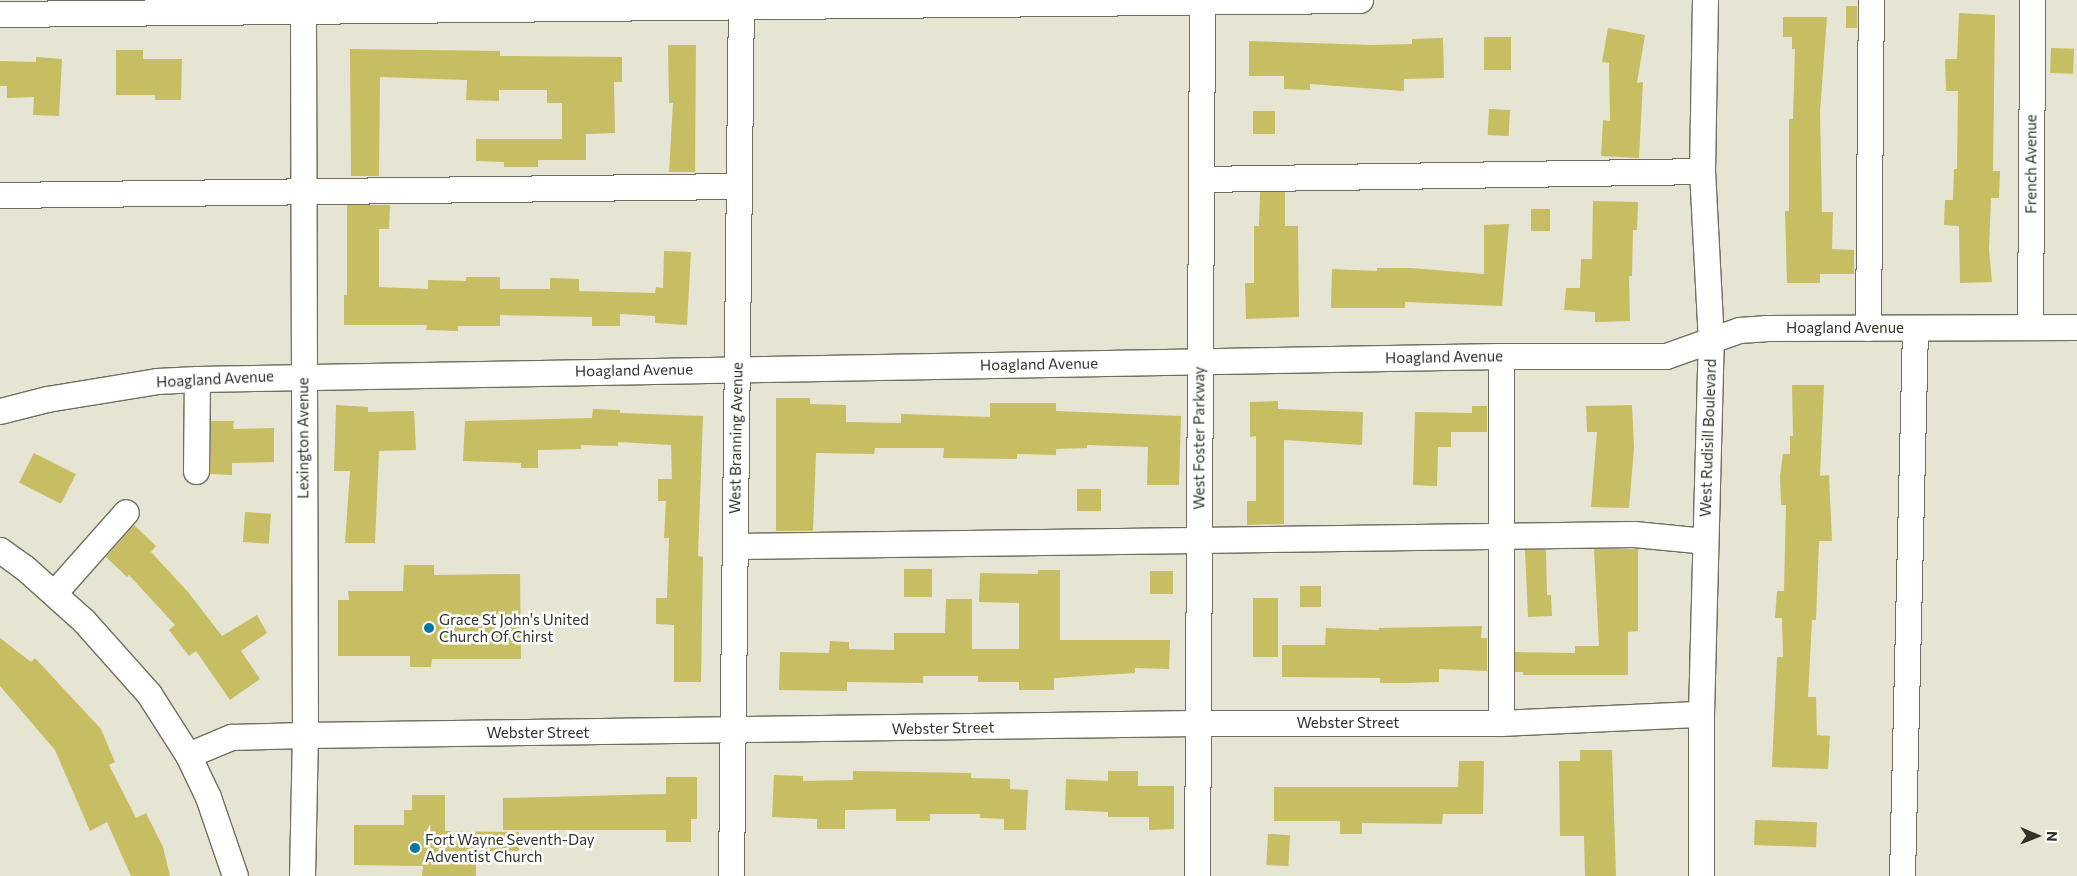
<!DOCTYPE html>
<html>
<head>
<meta charset="utf-8">
<style>
  body { margin:0 }
  #map { position:relative; width:2077px; height:876px; overflow:hidden; background:#e6e5d3; font-family:Commissioner,sans-serif }
  div>[style] { position:absolute }
  [style*='--x'] { left:calc(var(--x)*1px); top:calc(var(--y)*1px); width:calc(var(--w)*1px); rotate:calc(var(--a)*1deg) }
  .building>* { inset:0; background:#c7bd62; transform-origin:0 0 }
  .roads { filter:drop-shadow(1px 0 #706f5f) drop-shadow(-1px 0 #706f5f) drop-shadow(0 1px #706f5f) drop-shadow(0 -1px #706f5f) }
  .minor>* { height:25px; margin:-12.5px; padding:0 12.5px; transform-origin:12.5px; border-radius:12.5px; background:#fff }
  .dots>* { width:14px; height:14px; translate:-50% -50%; box-sizing:border-box; border:2px solid #fff; border-radius:50% }
  span { translate:-50% -50%; white-space:nowrap; text-align:center; line-height:1.15; -webkit-text-stroke:5px #fff; paint-order:stroke }
  .street-label { font-size:15px; color:#32322b }
  .poi-label { font-size:15px; color:#32322b }
  .left { translate:0 -50%; text-align:left }
  .north { position:absolute; left:2012px; top:811px; width:50px; height:50px; -webkit-text-stroke:4px #fff; paint-order:stroke; rotate:91deg; font-size:14px; font-weight:700; line-height:20px; text-align:center; color:#32322b }
  .north::after { content:''; display:block; margin:auto; width:18px; height:22px; background:#32322b; clip-path:polygon(50% 0,100% 100%,50% 72%,0 100%) }
</style>
</head>
<body>
<div id="map">
  <div class="building">
    <i style="left:1846px;top:6px;width:11px;height:22px"></i>
    <i style="clip-path:polygon(1959px 13px,1995px 15px,1993px 171px,2000px 171px,1999px 198px,1991px 198px,1989px 249px,1992px 282px,1960px 283px,1959px 226px,1944px 225px,1945px 200px,1953px 200px,1954px 169px,1957px 169px,1958px 91px,1946px 91px,1945px 59px,1957px 59px)"></i>
    <i style="clip-path:polygon(1783px 17px,1827px 17px,1820px 111px,1822px 212px,1833px 212px,1832px 249px,1854px 250px,1854px 274px,1820px 274px,1820px 283px,1787px 283px,1785px 211px,1789px 211px,1789px 119px,1793px 119px,1795px 49px,1792px 49px,1792px 37px,1783px 37px)"></i>
    <i style="clip-path:polygon(1608px 28px,1645px 35px,1637px 83px,1643px 82px,1639px 158px,1601px 156px,1603px 120px,1610px 121px,1609px 63px,1602px 62px)"></i>
    <i style="left:1484px;top:37px;width:27px;height:33px"></i>
    <i style="clip-path:polygon(1443px 38px,1444px 78px,1404px 79px,1404px 91px,1310px 84px,1310px 90px,1284px 89px,1284px 76px,1249px 76px,1249px 41px,1373px 45px,1412px 44px,1412px 39px)"></i>
    <i style="clip-path:polygon(668px 45px,696px 45px,695px 172px,669px 172px,673px 103px,669px 103px)"></i>
    <i style="left:2051px;top:48px;width:23px;height:25px;rotate:2deg"></i>
    <i style="clip-path:polygon(350px 49px,500px 51px,500px 56px,622px 57px,622px 82px,614px 82px,615px 133px,586px 134px,586px 160px,538px 160px,538px 167px,504px 167px,504px 162px,476px 161px,476px 139px,562px 139px,562px 103px,547px 103px,547px 90px,499px 90px,499px 101px,466px 100px,467px 80px,380px 77px,379px 176px,351px 176px)"></i>
    <i style="clip-path:polygon(116px 50px,143px 50px,143px 59px,182px 59px,181px 100px,155px 100px,155px 95px,116px 95px)"></i>
    <i style="clip-path:polygon(36px 57px,62px 59px,59px 116px,33px 115px,34px 97px,7px 98px,7px 86px,0 86px,0 61px,36px 62px)"></i>
    <i style="left:1489px;top:109px;width:21px;height:26px;rotate:3deg"></i>
    <i style="left:1253px;top:111px;width:22px;height:23px"></i>
    <i style="clip-path:polygon(1260px 192px,1285px 192px,1285px 226px,1298px 226px,1299px 317px,1246px 319px,1245px 283px,1254px 283px,1254px 226px,1259px 226px)"></i>
    <i style="clip-path:polygon(1593px 201px,1638px 202px,1637px 230px,1633px 230px,1632px 276px,1629px 276px,1630px 321px,1595px 322px,1595px 312px,1564px 310px,1566px 288px,1580px 288px,1581px 259px,1592px 259px)"></i>
    <i style="clip-path:polygon(347px 205px,390px 205px,389px 229px,379px 229px,379px 287px,428px 289px,428px 280px,466px 281px,466px 277px,500px 277px,500px 289px,550px 289px,550px 278px,579px 279px,579px 291px,655px 293px,656px 287px,663px 288px,664px 251px,691px 252px,687px 325px,655px 323px,655px 316px,620px 314px,620px 326px,592px 326px,592px 317px,500px 315px,500px 326px,458px 326px,458px 331px,426px 330px,427px 325px,344px 325px,344px 295px,347px 295px)"></i>
    <i style="left:1531px;top:209px;width:19px;height:22px"></i>
    <i style="clip-path:polygon(1509px 224px,1502px 306px,1405px 302px,1405px 308px,1331px 308px,1332px 269px,1377px 271px,1377px 268px,1411px 268px,1484px 274px,1484px 225px)"></i>
    <i style="clip-path:polygon(1792px 385px,1824px 385px,1820px 476px,1829px 475px,1832px 541px,1819px 541px,1816px 620px,1812px 620px,1808px 697px,1816px 697px,1817px 735px,1830px 736px,1828px 769px,1772px 767px,1777px 657px,1783px 657px,1782px 618px,1775px 618px,1777px 591px,1784px 591px,1786px 505px,1781px 505px,1780px 476px,1783px 454px,1790px 454px,1790px 436px,1793px 436px)"></i>
    <i style="clip-path:polygon(776px 398px,810px 398px,810px 404px,846px 405px,846px 422px,901px 423px,901px 414px,990px 417px,990px 403px,1056px 403px,1056px 411px,1181px 416px,1179px 485px,1147px 485px,1148px 447px,1087px 445px,1087px 448px,1056px 449px,1056px 455px,1017px 454px,1017px 459px,943px 458px,944px 448px,875px 448px,874px 454px,816px 453px,813px 531px,776px 531px)"></i>
    <i style="clip-path:polygon(1278px 401px,1278px 409px,1363px 412px,1362px 445px,1284px 440px,1284px 524px,1247px 525px,1247px 501px,1256px 501px,1256px 436px,1250px 437px,1250px 402px)"></i>
    <i style="clip-path:polygon(336px 405px,368px 407px,368px 412px,414px 411px,416px 450px,379px 451px,375px 543px,345px 543px,350px 471px,334px 471px)"></i>
    <i style="clip-path:polygon(1632px 405px,1634px 448px,1629px 508px,1591px 507px,1597px 432px,1587px 432px,1586px 406px)"></i>
    <i style="clip-path:polygon(1472px 406px,1487px 406px,1487px 432px,1451px 432px,1451px 447px,1438px 447px,1437px 486px,1413px 485px,1415px 412px,1472px 413px)"></i>
    <i style="clip-path:polygon(593px 409px,620px 410px,620px 413px,703px 416px,698px 556px,703px 557px,701px 682px,674px 682px,674px 625px,656px 624px,656px 598px,667px 598px,669px 538px,664px 538px,666px 501px,658px 501px,658px 479px,672px 479px,671px 445px,618px 442px,618px 446px,581px 445px,581px 449px,538px 450px,538px 468px,521px 468px,521px 463px,463px 461px,465px 421px,592px 418px)"></i>
    <i style="clip-path:polygon(211px 421px,234px 421px,233px 429px,274px 428px,274px 462px,232px 463px,232px 475px,210px 474px)"></i>
    <i style="left:34px;top:453px;width:47px;height:33px;rotate:27deg"></i>
    <i style="left:1077px;top:489px;width:24px;height:22px"></i>
    <i style="left:245px;top:512px;width:26px;height:30px;rotate:4deg"></i>
    <i style="clip-path:polygon(134px 525px,156px 546px,151px 552px,188px 592px,222px 636px,257px 615px,267px 633px,241px 651px,260px 679px,230px 700px,196px 651px,189px 656px,169px 630px,175px 625px,129px 575px,127px 577px,106px 557px)"></i>
    <i style="clip-path:polygon(1594px 549px,1638px 549px,1638px 631px,1628px 632px,1628px 675px,1523px 675px,1523px 672px,1515px 672px,1515px 652px,1575px 653px,1575px 646px,1599px 646px)"></i>
    <i style="clip-path:polygon(1525px 550px,1546px 550px,1547px 595px,1551px 595px,1552px 616px,1528px 617px)"></i>
    <i style="clip-path:polygon(404px 565px,434px 565px,434px 575px,520px 574px,521px 659px,432px 659px,431px 667px,410px 667px,410px 656px,338px 656px,338px 600px,349px 600px,348px 591px,403px 591px)"></i>
    <i style="left:904px;top:569px;width:28px;height:28px"></i>
    <i style="clip-path:polygon(1038px 570px,1060px 570px,1060px 640px,1170px 640px,1169px 669px,1135px 668px,1135px 673px,1054px 678px,1054px 690px,1019px 690px,1019px 682px,978px 682px,978px 676px,923px 676px,923px 683px,847px 682px,847px 691px,779px 690px,780px 652px,829px 653px,830px 641px,849px 642px,849px 649px,894px 650px,894px 633px,945px 633px,946px 599px,972px 599px,972px 649px,1019px 649px,1019px 603px,979px 602px,980px 573px,1038px 574px)"></i>
    <i style="left:1150px;top:571px;width:23px;height:23px"></i>
    <i style="left:1300px;top:586px;width:21px;height:21px"></i>
    <i style="left:1253px;top:598px;width:25px;height:59px"></i>
    <i style="clip-path:polygon(1482px 626px,1481px 638px,1487px 638px,1487px 671px,1439px 669px,1439px 682px,1406px 683px,1380px 683px,1380px 678px,1282px 677px,1282px 645px,1325px 645px,1326px 628px,1379px 630px,1379px 628px)"></i>
    <i style="clip-path:polygon(0 638px,31px 662px,35px 658px,101px 729px,115px 762px,109px 765px,136px 818px,146px 813px,163px 847px,170px 876px,131px 876px,107px 822px,90px 831px,55px 750px,0 686px)"></i>
    <i style="clip-path:polygon(1580px 750px,1612px 750px,1616px 876px,1585px 876px,1584px 836px,1560px 836px,1559px 761px,1580px 761px)"></i>
    <i style="clip-path:polygon(1459px 761px,1484px 761px,1483px 814px,1443px 814px,1442px 824px,1362px 823px,1362px 834px,1340px 834px,1340px 821px,1274px 821px,1274px 787px,1458px 787px)"></i>
    <i style="clip-path:polygon(853px 771px,971px 773px,971px 778px,1010px 779px,1010px 789px,1028px 790px,1026px 830px,1004px 830px,1004px 819px,980px 818px,980px 814px,930px 814px,930px 821px,896px 821px,896px 809px,845px 810px,845px 829px,817px 829px,817px 819px,772px 817px,774px 775px,803px 776px,803px 781px,853px 780px)"></i>
    <i style="clip-path:polygon(1108px 771px,1138px 771px,1138px 786px,1174px 786px,1174px 829px,1149px 830px,1149px 817px,1108px 817px,1108px 812px,1065px 810px,1066px 779px,1108px 781px)"></i>
    <i style="clip-path:polygon(666px 777px,697px 777px,697px 819px,691px 819px,691px 842px,666px 842px,666px 830px,503px 830px,503px 798px,666px 794px)"></i>
    <i style="clip-path:polygon(412px 795px,445px 795px,445px 831px,519px 832px,519px 851px,476px 852px,476px 876px,422px 876px,423px 866px,354px 865px,354px 825px,404px 825px,404px 810px,412px 810px)"></i>
    <i style="left:1755px;top:820px;width:62px;height:25px;rotate:2deg"></i>
    <i style="left:1268px;top:834px;width:22px;height:31px;rotate:3deg"></i>
  </div>
  <div class="roads">
    <div class="minor">
      <i style="--x:0;--y:14;--w:1360;--a:-0.59"></i>
      <i style="--x:1201;--y:179;--w:501;--a:-0.91"></i>
      <i style="--x:0;--y:195;--w:739;--a:-0.7"></i>
      <i style="--x:2030;--y:327;--w:327;--a:-89.6"></i>
      <i style="--x:1868;--y:328;--w:328;--a:-89.5"></i>
      <i style="--x:1501;--y:356;--w:367;--a:90"></i>
      <i style="--x:0;--y:411;--w:49;--a:-14.3"></i>
      <i style="--x:47;--y:399;--w:111;--a:-9.3"></i>
      <i style="--x:157;--y:381;--w:40;--a:-2.9"></i>
      <i style="--x:197;--y:379;--w:1304;--a:-1.01"></i>
      <i style="--x:1501;--y:356;--w:165;--a:0"></i>
      <i style="--x:1666;--y:356;--w:77;--a:-19.6"></i>
      <i style="--x:1739;--y:330;--w:26;--a:-4"></i>
      <i style="--x:1765;--y:328;--w:312;--a:-0.2"></i>
      <i style="--x:196;--y:471;--w:92;--a:-89.4"></i>
      <i style="--x:735;--y:546;--w:899;--a:-0.76"></i>
      <i style="--x:1634;--y:534;--w:71;--a:5.6"></i>
      <i style="--x:0;--y:550;--w:31;--a:36"></i>
      <i style="--x:25;--y:568;--w:79;--a:41.9"></i>
      <i style="--x:84;--y:621;--w:98;--a:48.3"></i>
      <i style="--x:149;--y:694;--w:72;--a:57.4"></i>
      <i style="--x:188;--y:755;--w:47;--a:64.5"></i>
      <i style="--x:208;--y:797;--w:83;--a:71.1"></i>
      <i style="--x:54;--y:593;--w:108;--a:-48.4"></i>
      <i style="--x:188;--y:755;--w:47;--a:-22.7"></i>
      <i style="--x:231;--y:737;--w:74;--a:-1.5"></i>
      <i style="--x:305;--y:735;--w:892;--a:-0.77"></i>
      <i style="--x:1197;--y:723;--w:304;--a:0"></i>
      <i style="--x:1501;--y:723;--w:200;--a:-2.6"></i>
      <i style="--x:302;--y:876;--w:141;--a:-88.8"></i>
      <i style="--x:305;--y:735;--w:735;--a:-90.16"></i>
      <i style="--x:731;--y:876;--w:876;--a:-89.35"></i>
      <i style="--x:1197;--y:876;--w:876;--a:-89.67"></i>
      <i style="--x:1701;--y:876;--w:162;--a:-90"></i>
      <i style="--x:1701;--y:714;--w:372;--a:-88.5"></i>
      <i style="--x:1711;--y:342;--w:171;--a:-93"></i>
      <i style="--x:1702;--y:171;--w:171;--a:-89"></i>
      <i style="--x:1902;--y:876;--w:548;--a:-88.64"></i>
    </div>
  </div>
  <div class="dots">
    <i style="left:429px;top:628px;background:#0478a1"></i>
    <i style="left:415px;top:848px;background:#0478a1"></i>
  </div>
  <div class="street-label">
    <span style="left:2031px;top:164px;rotate:-90deg">French Avenue</span>
    <span style="left:1845px;top:328px">Hoagland Avenue</span>
    <span style="left:1444px;top:357px;rotate:-1deg">Hoagland Avenue</span>
    <span style="left:1039px;top:364px;rotate:-1deg">Hoagland Avenue</span>
    <span style="left:634px;top:370px;rotate:-1deg">Hoagland Avenue</span>
    <span style="left:215px;top:379px;rotate:-3deg">Hoagland Avenue</span>
    <span style="left:303px;top:438px;rotate:-90deg">Lexington Avenue</span>
    <span style="left:736px;top:438px;rotate:-89deg">West Branning Avenue</span>
    <span style="left:1199px;top:438px;rotate:-90deg">West Foster Parkway</span>
    <span style="left:1708px;top:438px;rotate:-88deg">West Rudisill Boulevard</span>
    <span style="left:1348px;top:723px">Webster Street</span>
    <span style="left:943px;top:728px;rotate:-1deg">Webster Street</span>
    <span style="left:538px;top:733px">Webster Street</span>
  </div>
  <div class="poi-label">
    <span class="left" style="left:439px;top:628px">Grace St John's United<br>Church Of Chirst</span>
    <span class="left" style="left:425px;top:848px">Fort Wayne Seventh-Day<br>Adventist Church</span>
  </div>
  <div class="north">N</div>
</div>
</body>
</html>
